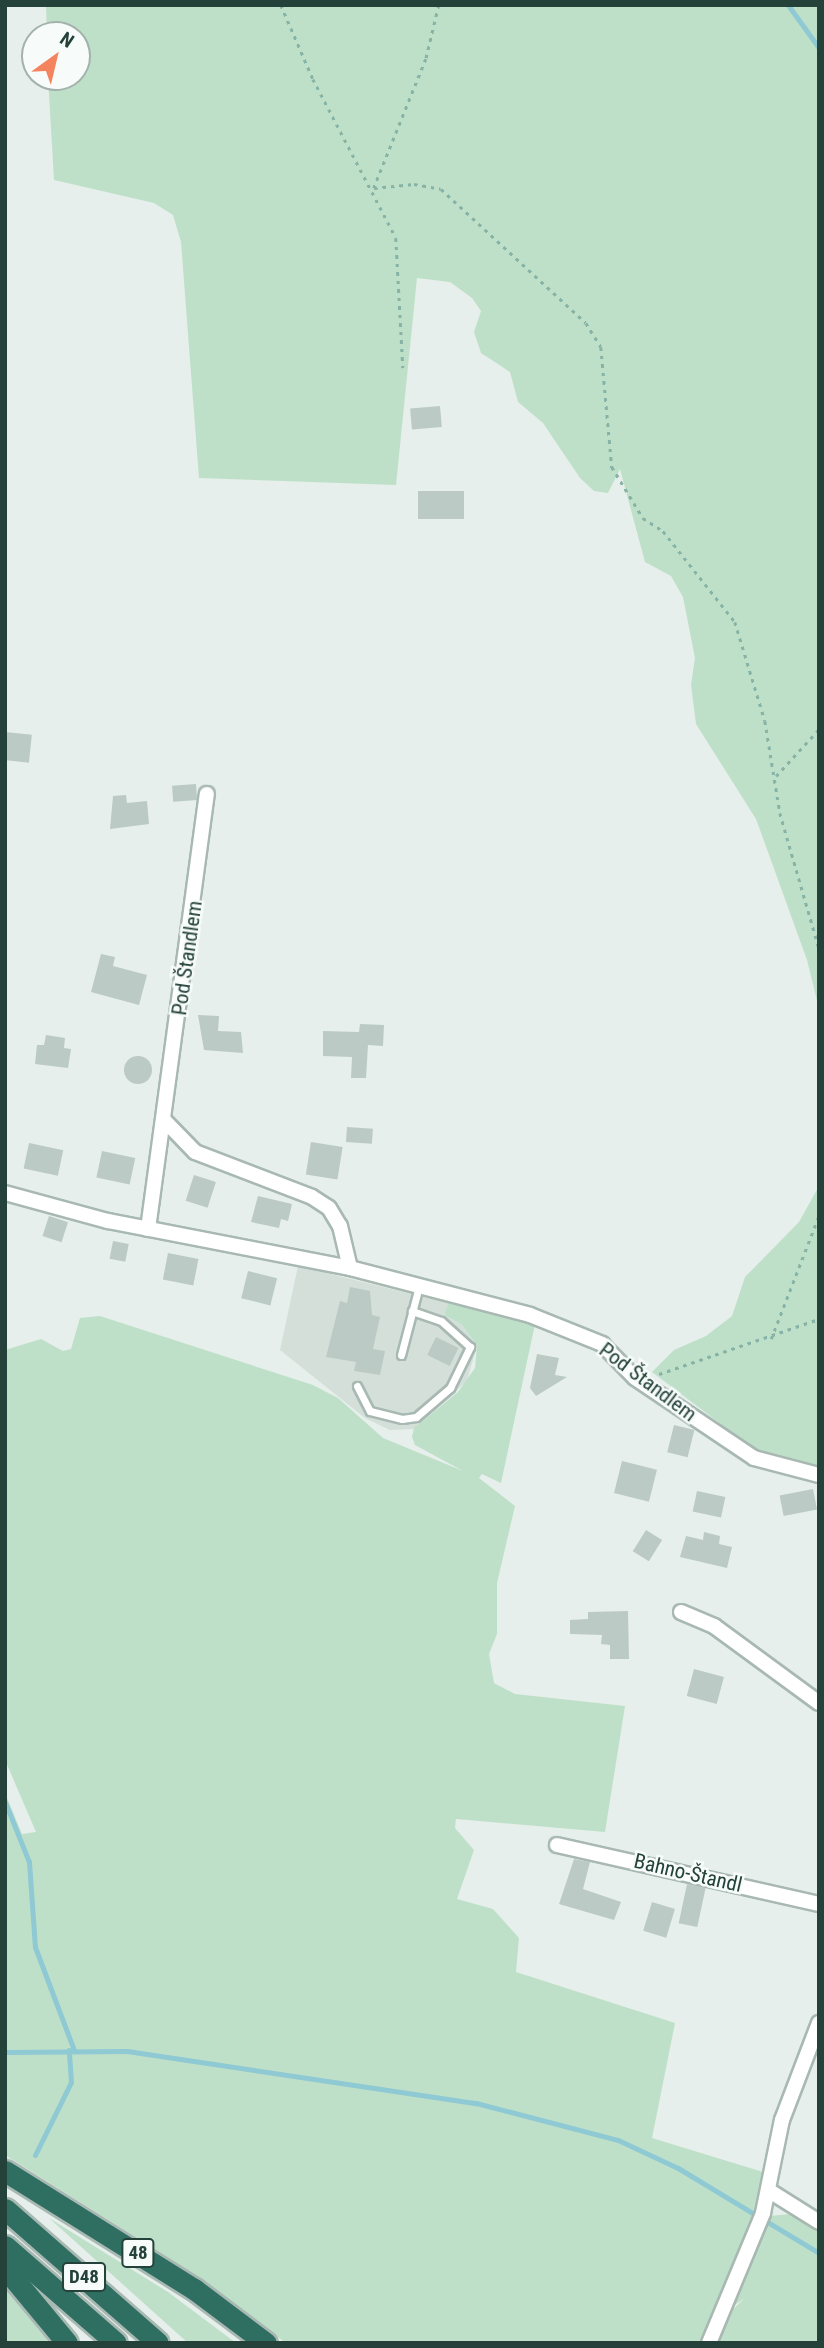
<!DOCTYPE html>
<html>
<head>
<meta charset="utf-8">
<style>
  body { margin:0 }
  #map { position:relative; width:824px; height:2348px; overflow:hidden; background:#e6efeb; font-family:"Roboto Condensed",sans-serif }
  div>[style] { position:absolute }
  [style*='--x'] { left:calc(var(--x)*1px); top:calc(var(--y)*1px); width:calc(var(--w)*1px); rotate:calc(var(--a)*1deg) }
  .built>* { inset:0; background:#d4dfda }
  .green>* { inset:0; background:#bfe0c8 }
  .stream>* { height:5px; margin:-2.5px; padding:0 2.5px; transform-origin:2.5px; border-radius:2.5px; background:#8ec9d4 }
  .building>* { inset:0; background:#bbcac4; transform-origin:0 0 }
  .round { border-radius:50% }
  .path>* { height:2.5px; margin-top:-1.25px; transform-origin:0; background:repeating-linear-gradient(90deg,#86b3a5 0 3.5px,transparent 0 8.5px) }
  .roads { filter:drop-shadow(2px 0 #a8b8b2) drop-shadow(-2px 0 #a8b8b2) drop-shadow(0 2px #a8b8b2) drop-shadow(0 -2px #a8b8b2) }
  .lane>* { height:7px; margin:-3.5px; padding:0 3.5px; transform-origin:3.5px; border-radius:3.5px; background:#fff }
  .street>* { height:14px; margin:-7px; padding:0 7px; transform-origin:7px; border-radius:7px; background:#fff }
  .highway>* { height:21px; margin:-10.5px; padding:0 10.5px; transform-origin:10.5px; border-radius:10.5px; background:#2f6f62 }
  span { translate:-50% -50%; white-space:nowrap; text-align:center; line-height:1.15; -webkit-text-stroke:5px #f7fbf9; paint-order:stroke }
  .shield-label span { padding:2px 5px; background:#f7fbf9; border:2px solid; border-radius:5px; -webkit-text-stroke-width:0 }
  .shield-label { font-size:19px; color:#24423a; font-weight:700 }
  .street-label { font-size:21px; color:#24423a }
  .frame { position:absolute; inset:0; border:7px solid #24423a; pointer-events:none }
  .north { position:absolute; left:21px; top:21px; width:70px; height:70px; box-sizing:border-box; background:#f7fbf9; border:2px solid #a3b1ad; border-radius:50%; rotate:34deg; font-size:19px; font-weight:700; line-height:28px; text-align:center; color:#24423a }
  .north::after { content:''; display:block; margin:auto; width:24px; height:32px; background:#f4845f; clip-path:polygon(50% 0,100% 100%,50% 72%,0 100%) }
</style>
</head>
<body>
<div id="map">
  <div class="built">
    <i style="clip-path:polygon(298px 1266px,448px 1303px,444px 1315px,461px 1324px,477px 1345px,467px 1381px,414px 1429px,390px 1430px,365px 1418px,280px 1350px)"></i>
  </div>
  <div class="green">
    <i style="clip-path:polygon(46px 5px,819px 5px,819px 1009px,807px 960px,756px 819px,696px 724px,691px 685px,695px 658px,683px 597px,671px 576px,645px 562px,620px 469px,608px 493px,594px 491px,580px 478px,543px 423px,518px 402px,510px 372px,481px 353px,474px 332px,481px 311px,472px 298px,450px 282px,417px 278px,396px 485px,199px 478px,181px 242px,173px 215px,154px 203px,54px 180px,48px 77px,77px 77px,77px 35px,47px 35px)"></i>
    <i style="clip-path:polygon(819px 1186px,819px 1470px,767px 1459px,652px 1372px,674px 1350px,706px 1336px,732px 1316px,745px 1277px,799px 1222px)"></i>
    <i style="clip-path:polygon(448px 1303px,535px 1324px,501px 1483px,482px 1474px,479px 1478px,515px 1506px,497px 1583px,497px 1634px,489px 1654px,494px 1683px,515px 1694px,625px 1706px,605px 1832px,456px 1819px,455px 1828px,474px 1850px,457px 1899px,493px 1909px,519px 1938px,516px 1972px,675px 2023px,652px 2138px,763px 2172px,757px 2210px,700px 2343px,286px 2343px,142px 2241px,5px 2155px,5px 1793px,22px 1834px,36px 1832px,5px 1760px,5px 1350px,41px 1339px,63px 1351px,71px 1349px,80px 1318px,100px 1316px,313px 1385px,338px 1398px,383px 1438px,463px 1471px,415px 1445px,412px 1437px,414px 1428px,458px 1392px,475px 1368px,477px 1345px,461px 1324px,444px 1315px)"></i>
    <i style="clip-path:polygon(791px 2214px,819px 2231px,819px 2343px,715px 2343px,731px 2311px,745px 2298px,729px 2309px,769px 2216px)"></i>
    <i style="clip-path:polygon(49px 2218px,168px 2292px,236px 2343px,188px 2343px)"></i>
    <i style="clip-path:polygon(5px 2285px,35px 2318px,49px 2343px,5px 2343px)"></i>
  </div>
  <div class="stream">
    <i style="--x:788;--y:5;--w:53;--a:54.2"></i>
    <i style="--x:5;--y:1802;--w:65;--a:68.2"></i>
    <i style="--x:29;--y:1862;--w:85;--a:86"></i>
    <i style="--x:35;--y:1947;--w:110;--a:69.3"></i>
    <i style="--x:5;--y:2052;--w:122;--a:-0.5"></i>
    <i style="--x:127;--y:2051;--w:353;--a:8.5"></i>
    <i style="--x:476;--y:2103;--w:147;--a:14.6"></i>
    <i style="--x:618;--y:2140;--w:66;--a:25"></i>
    <i style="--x:678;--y:2168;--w:165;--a:31.1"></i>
    <i style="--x:35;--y:2155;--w:81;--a:-63.7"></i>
    <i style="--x:71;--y:2082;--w:32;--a:-94"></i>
  </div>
  <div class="building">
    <i style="left:440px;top:406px;width:21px;height:30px;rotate:85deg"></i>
    <i style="left:418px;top:491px;width:46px;height:28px"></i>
    <i style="left:5px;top:732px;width:27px;height:28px;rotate:6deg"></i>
    <i style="left:196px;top:784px;width:16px;height:24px;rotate:86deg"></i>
    <i style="clip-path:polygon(126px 795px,127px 803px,147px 801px,149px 824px,110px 829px,113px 796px)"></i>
    <i style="clip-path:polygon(101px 954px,115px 957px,113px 966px,147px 975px,139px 1005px,91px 992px)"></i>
    <i style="clip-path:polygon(198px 1015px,219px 1016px,218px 1031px,241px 1032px,243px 1053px,204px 1050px)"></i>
    <i style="clip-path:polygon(360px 1024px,384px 1025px,383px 1046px,368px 1045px,366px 1078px,351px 1078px,352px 1057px,323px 1056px,323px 1031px,359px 1032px)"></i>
    <i style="clip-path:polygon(46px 1035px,65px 1038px,64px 1048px,71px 1049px,68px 1068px,35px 1064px,37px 1045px,44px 1045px)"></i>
    <i class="round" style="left:124px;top:1056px;width:28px;height:28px"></i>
    <i style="left:347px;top:1127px;width:26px;height:15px;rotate:4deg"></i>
    <i style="left:311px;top:1142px;width:32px;height:33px;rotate:9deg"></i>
    <i style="left:29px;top:1143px;width:35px;height:26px;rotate:12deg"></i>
    <i style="left:102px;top:1151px;width:34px;height:27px;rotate:12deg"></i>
    <i style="left:194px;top:1175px;width:23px;height:27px;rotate:18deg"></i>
    <i style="clip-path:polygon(258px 1196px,292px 1204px,288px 1221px,281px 1219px,279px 1228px,251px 1222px)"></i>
    <i style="left:49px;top:1216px;width:20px;height:21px;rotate:18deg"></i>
    <i style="left:113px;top:1241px;width:16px;height:18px;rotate:11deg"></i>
    <i style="left:168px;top:1253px;width:31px;height:27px;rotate:11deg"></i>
    <i style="left:248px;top:1271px;width:30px;height:28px;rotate:14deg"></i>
    <i style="clip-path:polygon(350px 1287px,370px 1291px,372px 1315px,380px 1317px,373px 1349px,385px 1351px,380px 1375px,354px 1371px,356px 1362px,326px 1357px,340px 1301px,347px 1303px)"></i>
    <i style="left:436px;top:1337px;width:25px;height:20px;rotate:26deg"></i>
    <i style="clip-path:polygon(537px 1354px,559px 1358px,555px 1375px,567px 1377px,536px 1396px,530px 1388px)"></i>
    <i style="left:674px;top:1425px;width:21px;height:28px;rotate:14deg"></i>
    <i style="left:622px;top:1461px;width:36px;height:33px;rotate:14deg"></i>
    <i style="left:813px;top:1489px;width:21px;height:34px;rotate:79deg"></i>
    <i style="left:697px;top:1491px;width:29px;height:21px;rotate:12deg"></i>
    <i style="left:646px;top:1530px;width:19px;height:25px;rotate:32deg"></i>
    <i style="clip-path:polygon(704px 1532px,720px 1536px,719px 1544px,732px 1547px,727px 1568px,680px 1557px,686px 1536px,703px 1540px)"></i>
    <i style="clip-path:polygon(628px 1611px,629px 1659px,610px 1659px,610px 1645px,601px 1644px,602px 1635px,570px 1634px,570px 1620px,588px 1619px,588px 1612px)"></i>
    <i style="left:694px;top:1669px;width:31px;height:28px;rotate:15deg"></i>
    <i style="clip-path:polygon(574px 1859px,590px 1862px,583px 1889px,621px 1902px,614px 1920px,559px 1904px)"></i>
    <i style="left:687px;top:1884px;width:19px;height:40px;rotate:12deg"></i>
    <i style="left:652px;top:1902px;width:24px;height:30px;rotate:17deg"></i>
  </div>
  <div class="path">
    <i style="--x:281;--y:5;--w:81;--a:66.6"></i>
    <i style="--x:313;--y:79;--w:179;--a:62.4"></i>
    <i style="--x:396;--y:238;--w:130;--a:86.9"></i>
    <i style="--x:439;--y:5;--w:56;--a:103.5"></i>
    <i style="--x:426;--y:59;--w:139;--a:112"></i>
    <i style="--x:374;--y:188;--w:40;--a:-5.7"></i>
    <i style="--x:414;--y:184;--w:27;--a:10"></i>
    <i style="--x:441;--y:189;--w:197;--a:42.7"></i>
    <i style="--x:586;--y:323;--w:28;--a:58"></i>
    <i style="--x:601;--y:347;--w:121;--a:84.8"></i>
    <i style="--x:612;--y:467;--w:60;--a:58.7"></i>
    <i style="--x:643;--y:518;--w:24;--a:33"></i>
    <i style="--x:663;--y:531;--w:116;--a:51.6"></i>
    <i style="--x:735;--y:622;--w:103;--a:73.1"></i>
    <i style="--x:765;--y:721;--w:93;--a:80.7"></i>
    <i style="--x:780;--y:813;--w:141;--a:73.9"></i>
    <i style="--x:776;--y:776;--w:64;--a:-47.5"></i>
    <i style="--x:771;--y:1339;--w:133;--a:-68.8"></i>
    <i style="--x:659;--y:1374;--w:169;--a:-19"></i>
  </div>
  <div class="roads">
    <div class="lane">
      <i style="--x:401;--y:1355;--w:71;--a:-75.4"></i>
      <i style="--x:357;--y:1386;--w:28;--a:63"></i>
      <i style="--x:370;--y:1411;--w:33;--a:14"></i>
      <i style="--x:402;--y:1419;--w:14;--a:-8"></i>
      <i style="--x:416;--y:1417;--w:45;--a:-40.5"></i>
      <i style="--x:450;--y:1388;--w:46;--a:-64"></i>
      <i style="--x:470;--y:1347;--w:39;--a:-138"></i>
      <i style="--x:441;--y:1321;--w:31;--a:-161"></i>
    </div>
    <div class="street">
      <i style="--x:165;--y:1121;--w:43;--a:45.9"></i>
      <i style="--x:195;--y:1152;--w:125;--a:21"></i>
      <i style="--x:312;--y:1197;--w:20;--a:33"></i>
      <i style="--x:329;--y:1208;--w:21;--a:59"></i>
      <i style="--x:340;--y:1226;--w:43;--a:76.6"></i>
      <i style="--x:5;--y:1193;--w:107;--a:15.2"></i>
      <i style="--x:108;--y:1221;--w:247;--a:11"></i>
      <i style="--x:350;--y:1268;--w:186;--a:14.6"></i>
      <i style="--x:530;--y:1315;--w:78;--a:21.9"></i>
      <i style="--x:602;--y:1344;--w:47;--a:45.9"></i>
      <i style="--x:635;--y:1378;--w:143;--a:33.9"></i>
      <i style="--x:754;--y:1458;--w:67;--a:14.7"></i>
      <i style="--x:148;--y:1229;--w:439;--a:-82.3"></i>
      <i style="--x:681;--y:1612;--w:36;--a:23"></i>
      <i style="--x:714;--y:1626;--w:130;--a:36.3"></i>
      <i style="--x:557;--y:1845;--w:269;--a:12.7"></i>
      <i style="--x:768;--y:2190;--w:60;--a:32.1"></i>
      <i style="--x:709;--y:2343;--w:141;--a:-67.4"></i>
      <i style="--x:763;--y:2213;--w:95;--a:-78.5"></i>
      <i style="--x:782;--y:2120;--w:104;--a:-69.1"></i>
    </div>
    <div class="highway">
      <i style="--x:5;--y:2171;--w:223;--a:32"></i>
      <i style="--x:194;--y:2289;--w:90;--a:36.9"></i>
      <i style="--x:5;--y:2209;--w:203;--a:41.2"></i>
      <i style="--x:5;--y:2246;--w:147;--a:41.1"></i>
      <i style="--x:5;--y:2268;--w:97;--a:50.4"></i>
    </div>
  </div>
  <div class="shield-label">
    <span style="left:138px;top:2253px">48</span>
    <span style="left:84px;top:2277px">D48</span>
  </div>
  <div class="street-label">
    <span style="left:187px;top:958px;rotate:-82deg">Pod Štandlem</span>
    <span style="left:648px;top:1382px;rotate:37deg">Pod Štandlem</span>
    <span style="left:688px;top:1873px;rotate:13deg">Bahno-Štandl</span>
  </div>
  <div class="frame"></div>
  <div class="north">N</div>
</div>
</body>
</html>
